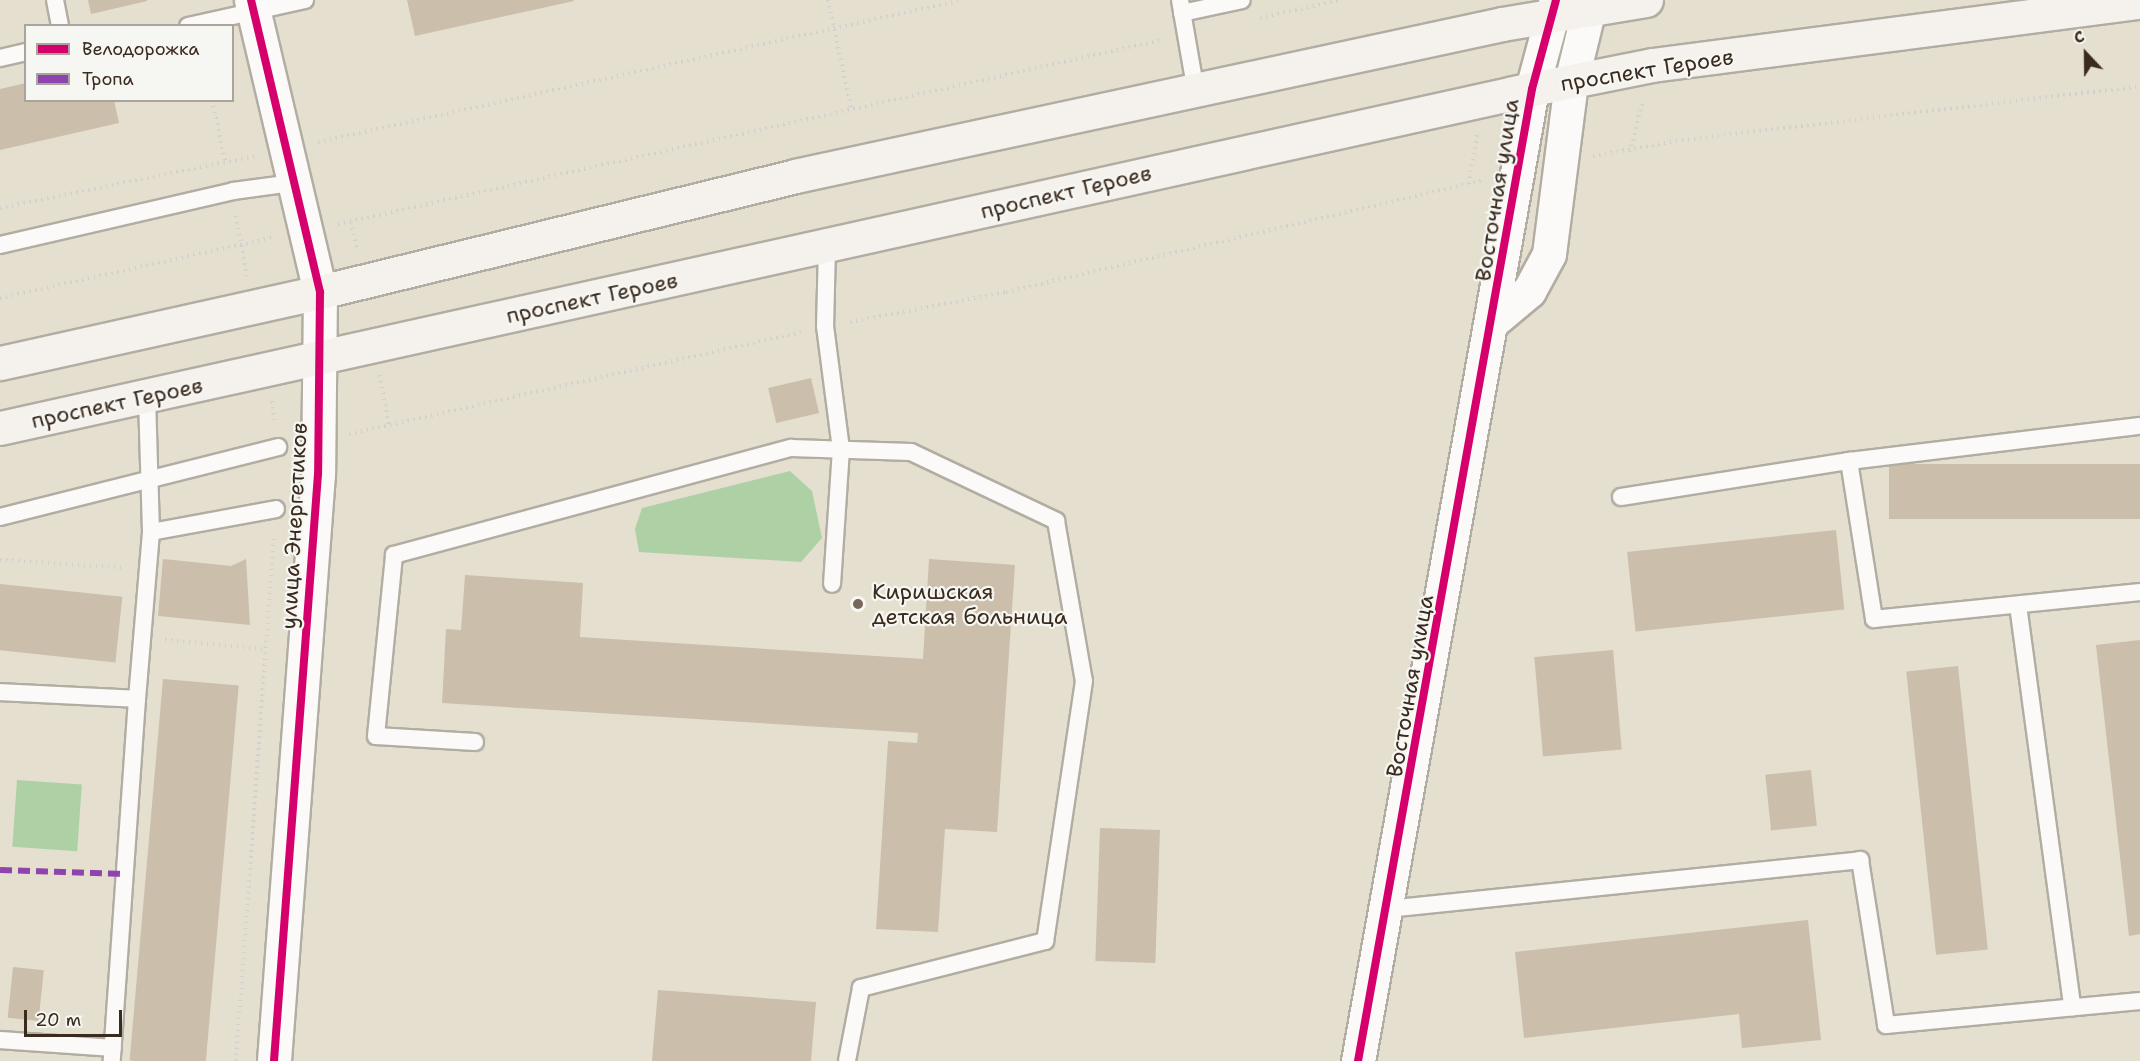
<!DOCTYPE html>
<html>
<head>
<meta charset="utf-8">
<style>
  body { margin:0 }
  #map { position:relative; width:2140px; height:1061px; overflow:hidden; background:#e5dfd0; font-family:"Shantell Sans",sans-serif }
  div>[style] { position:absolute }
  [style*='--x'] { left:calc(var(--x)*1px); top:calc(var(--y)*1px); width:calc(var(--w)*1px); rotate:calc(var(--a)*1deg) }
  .green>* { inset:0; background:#add1a5; transform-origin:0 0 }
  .building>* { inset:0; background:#cbbeab; transform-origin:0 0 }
  .path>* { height:4px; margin-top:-2px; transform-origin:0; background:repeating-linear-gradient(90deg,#d3d1cc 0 1.5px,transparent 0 6px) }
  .roads { filter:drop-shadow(2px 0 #b2ada2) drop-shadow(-2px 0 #b2ada2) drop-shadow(0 2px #b2ada2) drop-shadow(0 -2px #b2ada2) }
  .service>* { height:16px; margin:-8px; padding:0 8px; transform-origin:8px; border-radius:8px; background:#fbfaf8 }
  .minor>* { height:33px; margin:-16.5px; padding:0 16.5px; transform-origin:16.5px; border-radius:16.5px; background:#fbfaf8 }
  .secondary>* { height:33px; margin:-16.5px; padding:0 16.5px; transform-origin:16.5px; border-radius:16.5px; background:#f5f2ee }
  .quiet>* { height:6px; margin-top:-3px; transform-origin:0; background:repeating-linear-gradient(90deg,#8e44ad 0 12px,transparent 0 18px) }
  .cycleway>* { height:8px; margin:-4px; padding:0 4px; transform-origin:4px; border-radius:4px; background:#d6006c }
  .dots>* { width:16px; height:16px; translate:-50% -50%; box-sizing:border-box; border:3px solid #f6f6f2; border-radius:50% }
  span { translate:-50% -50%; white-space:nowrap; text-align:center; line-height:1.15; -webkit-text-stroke:4.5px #f6f6f2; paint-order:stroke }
  .street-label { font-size:22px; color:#3b2a1e }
  .poi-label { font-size:22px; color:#3b2a1e }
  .left { translate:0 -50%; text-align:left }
  .legend { position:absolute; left:24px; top:24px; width:210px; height:78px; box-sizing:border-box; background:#f6f6f2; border:2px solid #aba49d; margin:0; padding:8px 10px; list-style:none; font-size:18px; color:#3b2a1e }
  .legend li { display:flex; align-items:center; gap:12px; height:30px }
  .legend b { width:30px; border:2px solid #aba49d }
  .north { position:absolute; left:2056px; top:24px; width:60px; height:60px; -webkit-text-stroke:4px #f6f6f2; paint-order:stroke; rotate:338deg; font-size:16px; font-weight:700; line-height:24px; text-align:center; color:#3b2a1e }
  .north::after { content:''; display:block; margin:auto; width:21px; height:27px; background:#3b2a1e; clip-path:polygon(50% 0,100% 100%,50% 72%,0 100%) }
  .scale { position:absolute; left:24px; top:1010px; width:98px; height:27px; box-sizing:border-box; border:3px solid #3b2a1e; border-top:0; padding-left:8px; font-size:18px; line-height:21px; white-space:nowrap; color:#3b2a1e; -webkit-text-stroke:4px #f6f6f2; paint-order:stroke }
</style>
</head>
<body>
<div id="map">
  <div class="green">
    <i style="clip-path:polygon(790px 471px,812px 491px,822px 538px,801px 562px,639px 552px,635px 529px,642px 508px)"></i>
    <i style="left:17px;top:780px;width:65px;height:67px;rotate:4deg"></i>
  </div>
  <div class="building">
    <i style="clip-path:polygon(88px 0,147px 0,147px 1px,91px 14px)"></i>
    <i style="clip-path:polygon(407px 0,574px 0,574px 1px,415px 36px)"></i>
    <i style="clip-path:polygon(26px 83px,26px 100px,114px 100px,119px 123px,0 150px,0 89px)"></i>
    <i style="left:811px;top:378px;width:36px;height:44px;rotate:77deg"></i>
    <i style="left:2140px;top:464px;width:55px;height:251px;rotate:90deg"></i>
    <i style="left:1836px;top:530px;width:80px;height:210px;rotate:84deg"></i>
    <i style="clip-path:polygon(163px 559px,231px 566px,246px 559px,250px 625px,158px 616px)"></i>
    <i style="clip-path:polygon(929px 559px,1015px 565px,997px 832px,945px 829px,938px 932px,876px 929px,888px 741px,917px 743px,918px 733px,442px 703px,446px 629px,461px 630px,465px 575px,583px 583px,580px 637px,923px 659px)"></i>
    <i style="left:0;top:584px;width:123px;height:66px;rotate:6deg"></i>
    <i style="clip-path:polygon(2140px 640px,2140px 934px,2129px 936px,2096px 645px)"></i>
    <i style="left:1613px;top:650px;width:100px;height:79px;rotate:85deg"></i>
    <i style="left:1958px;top:666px;width:285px;height:52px;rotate:84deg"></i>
    <i style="left:163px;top:679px;width:76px;height:383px;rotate:5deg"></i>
    <i style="left:1811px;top:770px;width:56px;height:46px;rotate:84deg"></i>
    <i style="left:1100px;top:828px;width:60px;height:133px;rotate:2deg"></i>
    <i style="clip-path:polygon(1808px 920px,1821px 1040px,1742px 1048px,1739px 1014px,1524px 1038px,1515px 952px)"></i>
    <i style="left:13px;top:967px;width:31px;height:51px;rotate:6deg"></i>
    <i style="clip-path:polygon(658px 990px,816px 1002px,811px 1061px,652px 1061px)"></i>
  </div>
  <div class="path">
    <i style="--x:828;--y:0;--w:110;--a:78"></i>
    <i style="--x:1260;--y:18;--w:82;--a:-12.7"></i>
    <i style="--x:212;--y:100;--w:66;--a:77.7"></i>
    <i style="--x:318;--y:142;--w:659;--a:-12.43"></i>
    <i style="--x:1630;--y:152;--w:54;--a:-76"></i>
    <i style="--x:1593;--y:156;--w:90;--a:-10.2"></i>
    <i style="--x:1682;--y:140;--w:461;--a:-6.7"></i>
    <i style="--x:1469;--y:184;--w:51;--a:-80.9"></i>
    <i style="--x:0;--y:208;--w:260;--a:-11.5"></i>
    <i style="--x:236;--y:216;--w:61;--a:79.6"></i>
    <i style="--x:351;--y:222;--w:29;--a:78"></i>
    <i style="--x:338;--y:224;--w:844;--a:-12.59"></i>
    <i style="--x:0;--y:298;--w:282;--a:-12.5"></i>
    <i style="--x:850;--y:322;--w:159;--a:-10.9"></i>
    <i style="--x:1006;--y:292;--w:491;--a:-13.2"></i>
    <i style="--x:380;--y:375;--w:54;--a:80.4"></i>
    <i style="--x:272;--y:401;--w:22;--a:82"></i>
    <i style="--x:349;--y:434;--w:463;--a:-12.7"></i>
    <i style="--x:0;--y:560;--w:125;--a:3.7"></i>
    <i style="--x:165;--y:640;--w:101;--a:5.1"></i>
    <i style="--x:236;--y:1061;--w:527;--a:-85.87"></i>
  </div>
  <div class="roads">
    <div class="service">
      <i style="--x:55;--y:0;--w:26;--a:79"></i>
      <i style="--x:1180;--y:0;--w:93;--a:80.1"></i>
      <i style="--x:1182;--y:13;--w:61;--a:-12.2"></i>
      <i style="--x:188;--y:26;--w:120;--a:-12.5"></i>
      <i style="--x:0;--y:58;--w:27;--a:-13"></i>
      <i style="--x:0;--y:245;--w:239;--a:-13"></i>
      <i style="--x:233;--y:191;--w:61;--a:-7.6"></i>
      <i style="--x:827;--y:246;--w:80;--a:91.4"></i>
      <i style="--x:825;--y:326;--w:124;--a:82.6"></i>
      <i style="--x:841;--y:449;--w:135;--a:93.8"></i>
      <i style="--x:1849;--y:461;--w:160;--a:81"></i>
      <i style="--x:1874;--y:619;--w:267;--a:-5.8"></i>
      <i style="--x:1621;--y:497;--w:231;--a:-9"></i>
      <i style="--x:1849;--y:461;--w:293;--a:-6.9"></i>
      <i style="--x:0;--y:517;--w:287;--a:-14.1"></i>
      <i style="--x:151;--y:532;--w:127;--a:-10.4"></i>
      <i style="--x:2018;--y:605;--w:406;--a:82.3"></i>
      <i style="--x:0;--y:692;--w:137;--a:2.9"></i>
      <i style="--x:137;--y:699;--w:363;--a:94"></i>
      <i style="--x:137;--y:699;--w:168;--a:-85.2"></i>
      <i style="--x:151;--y:532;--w:137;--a:-91.7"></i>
      <i style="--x:475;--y:742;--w:99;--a:-176.5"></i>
      <i style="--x:376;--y:736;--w:182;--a:-84.3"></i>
      <i style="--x:394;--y:555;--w:411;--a:-15.1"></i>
      <i style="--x:791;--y:448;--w:120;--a:1.9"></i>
      <i style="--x:911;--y:452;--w:161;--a:25.4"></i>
      <i style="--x:1056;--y:521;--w:162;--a:80.1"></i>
      <i style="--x:1084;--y:681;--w:263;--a:98.5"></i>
      <i style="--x:1045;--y:941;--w:190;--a:165.7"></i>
      <i style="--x:861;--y:988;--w:74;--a:100.9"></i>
      <i style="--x:1388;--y:909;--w:475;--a:-5.9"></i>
      <i style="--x:1860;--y:860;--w:167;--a:81"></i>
      <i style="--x:1886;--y:1025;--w:255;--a:-5.4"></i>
      <i style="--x:0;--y:1040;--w:113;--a:4"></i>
    </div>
    <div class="minor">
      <i style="--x:251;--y:0;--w:300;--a:76.7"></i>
      <i style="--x:320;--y:292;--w:182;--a:90.6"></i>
      <i style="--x:318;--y:474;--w:589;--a:94.29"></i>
      <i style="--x:1493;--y:321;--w:47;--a:-39.8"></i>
      <i style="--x:1529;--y:291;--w:42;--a:-61.6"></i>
      <i style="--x:1549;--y:254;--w:173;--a:-82.7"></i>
      <i style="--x:1571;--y:82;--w:84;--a:-76.3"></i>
      <i style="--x:1358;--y:1061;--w:987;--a:-79.85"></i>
      <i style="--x:1532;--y:89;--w:92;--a:-74.9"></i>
    </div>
    <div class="secondary">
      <i style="--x:0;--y:363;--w:328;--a:-12.5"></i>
      <i style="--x:320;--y:292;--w:489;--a:-13.7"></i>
      <i style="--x:795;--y:176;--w:723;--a:-12.13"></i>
      <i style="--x:1502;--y:24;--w:146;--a:-9.5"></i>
      <i style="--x:0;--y:428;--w:1569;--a:-12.48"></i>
      <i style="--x:1532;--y:89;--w:122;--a:-11.3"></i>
      <i style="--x:1652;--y:65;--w:492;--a:-7.4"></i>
    </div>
  </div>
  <div class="quiet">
    <i style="--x:0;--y:870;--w:125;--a:1.8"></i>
  </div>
  <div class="cycleway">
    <i style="--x:251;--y:0;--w:300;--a:76.7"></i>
    <i style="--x:320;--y:292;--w:182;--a:90.6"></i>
    <i style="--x:318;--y:474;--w:589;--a:94.29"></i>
    <i style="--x:1358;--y:1061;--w:987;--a:-79.85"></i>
    <i style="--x:1532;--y:89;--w:92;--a:-74.9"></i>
  </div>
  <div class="dots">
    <i style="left:858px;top:604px;background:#76695c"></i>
  </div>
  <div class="street-label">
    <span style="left:1647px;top:70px;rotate:-9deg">проспект Героев</span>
    <span style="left:1497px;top:190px;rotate:-81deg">Восточная улица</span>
    <span style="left:1066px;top:192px;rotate:-13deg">проспект Героев</span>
    <span style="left:592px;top:298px;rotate:-12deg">проспект Героев</span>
    <span style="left:117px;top:403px;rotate:-12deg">проспект Героев</span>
    <span style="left:294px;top:526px;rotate:-87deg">улица Энергетиков</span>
    <span style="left:1410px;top:686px;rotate:-80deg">Восточная улица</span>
  </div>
  <div class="poi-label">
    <span class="left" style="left:872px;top:604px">Киришская<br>детская больница</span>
  </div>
  <ul class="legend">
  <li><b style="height:8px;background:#d6006c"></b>Велодорожка</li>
  <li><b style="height:8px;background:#8e44ad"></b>Тропа</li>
  </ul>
  <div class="north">С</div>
  <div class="scale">20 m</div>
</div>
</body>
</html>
